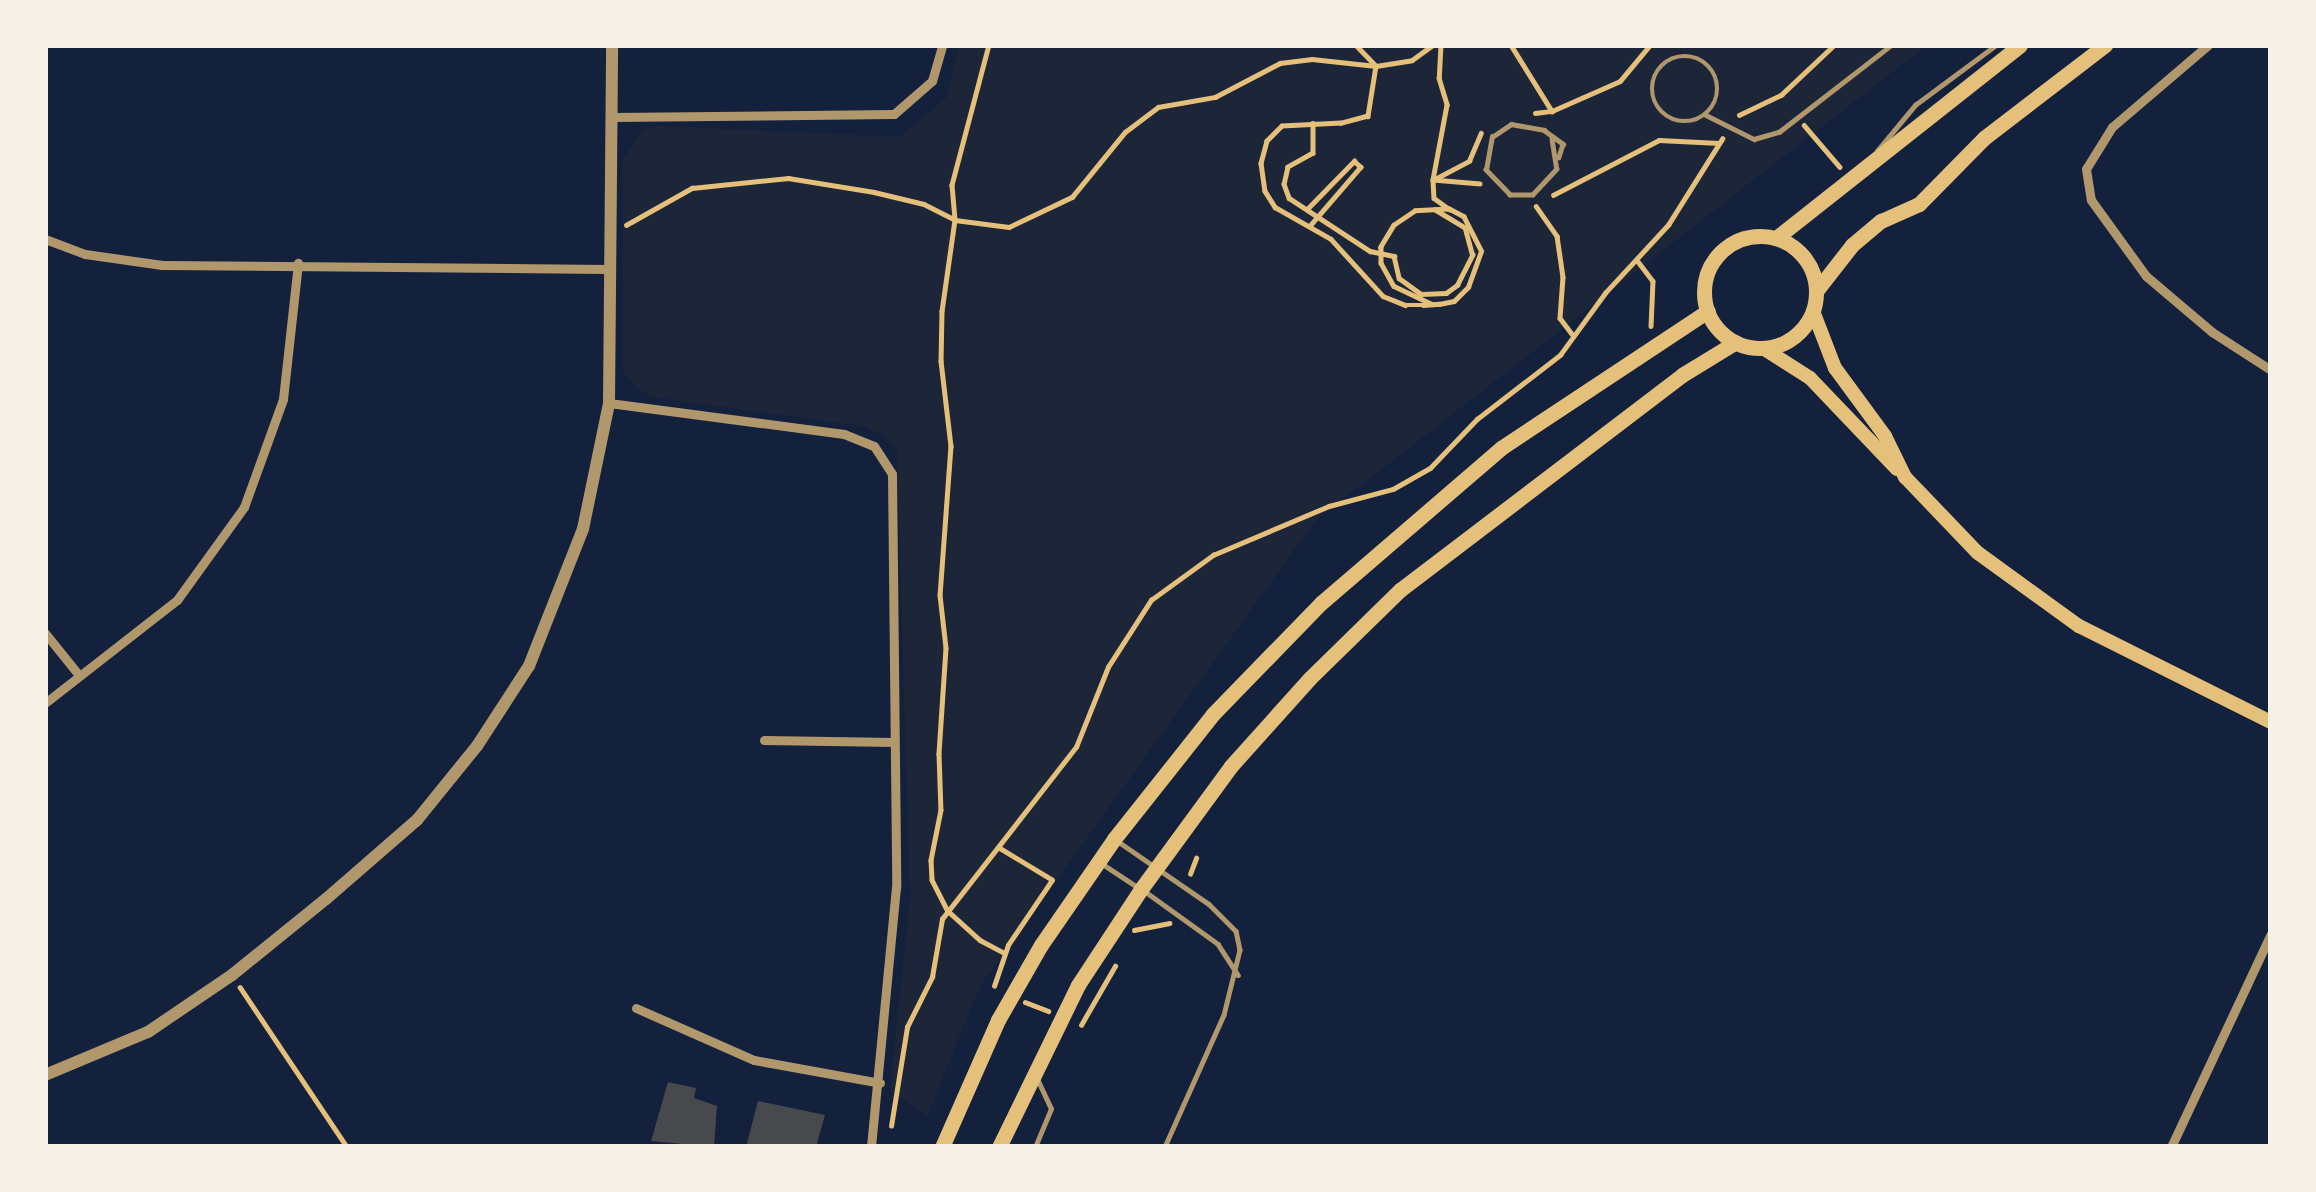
<!DOCTYPE html>
<html>
<head>
<meta charset="utf-8">
<style>
  body { margin:0 }
  #map { position:relative; width:2316px; height:1192px; overflow:hidden; background:#14213d; font-family:Roboto,sans-serif }
  div>[style] { position:absolute }
  [style*='--x'] { left:calc(var(--x)*1px); top:calc(var(--y)*1px); width:calc(var(--w)*1px); rotate:calc(var(--a)*1deg) }
  .green>* { inset:0; background:#1d2539 }
  .building>* { inset:0; background:#48494c }
  .path>* { height:4.5px; margin:-2.25px; padding:0 2.25px; transform-origin:2.25px; border-radius:2.25px; background:#e5c07b }
  .service>* { height:4.5px; margin:-2.25px; padding:0 2.25px; transform-origin:2.25px; border-radius:2.25px; background:#b1986c }
  .service>.ring { margin:-2.25px; padding:0; box-sizing:content-box; background:none; border:4.5px solid #b1986c; border-radius:50% }
  .minor>* { height:9px; margin:-4.5px; padding:0 4.5px; transform-origin:4.5px; border-radius:4.5px; background:#b1986c }
  .tertiary>* { height:12px; margin:-6px; padding:0 6px; transform-origin:6px; border-radius:6px; background:#b1986c }
  .secondary>* { height:14px; margin:-7px; padding:0 7px; transform-origin:7px; border-radius:7px; background:#e5c07b }
  .primary>* { height:15px; margin:-7.5px; padding:0 7.5px; transform-origin:7.5px; border-radius:7.5px; background:#e5c07b }
  .primary>.ring { margin:-7.5px; padding:0; box-sizing:content-box; background:none; border:15px solid #e5c07b; border-radius:50% }
  span { translate:-50% -50%; white-space:nowrap; text-align:center; line-height:1.15; -webkit-text-stroke:12px #f6f1e7; paint-order:stroke }
  .frame { position:absolute; inset:0; border:48px solid #f6f1e7; pointer-events:none }
</style>
</head>
<body>
<div id="map">
  <div class="green">
    <i style="clip-path:polygon(959px 45px,1927px 45px,1315px 521px,980px 986px,927px 1116px,890px 1090px,910px 898px,897px 450px,882px 435px,863px 426px,651px 397px,634px 385px,623px 371px,623px 160px,642px 131px,659px 126px,900px 137px,946px 98px)"></i>
  </div>
  <div class="building">
    <i style="clip-path:polygon(668px 1082px,696px 1088px,694px 1098px,717px 1106px,714px 1147px,651px 1141px)"></i>
    <i style="clip-path:polygon(758px 1101px,825px 1115px,816px 1147px,746px 1147px)"></i>
  </div>
  <div class="path">
    <i style="--x:989;--y:45;--w:145;--a:104.8"></i>
    <i style="--x:952;--y:185;--w:35;--a:85"></i>
    <i style="--x:955;--y:220;--w:92;--a:98.1"></i>
    <i style="--x:942;--y:311;--w:50;--a:91.1"></i>
    <i style="--x:941;--y:361;--w:86;--a:83.3"></i>
    <i style="--x:951;--y:446;--w:149;--a:94.2"></i>
    <i style="--x:940;--y:595;--w:53;--a:83.5"></i>
    <i style="--x:946;--y:648;--w:106;--a:93.8"></i>
    <i style="--x:939;--y:754;--w:56;--a:88"></i>
    <i style="--x:941;--y:810;--w:51;--a:101.3"></i>
    <i style="--x:931;--y:860;--w:20;--a:87"></i>
    <i style="--x:932;--y:880;--w:35;--a:63"></i>
    <i style="--x:948;--y:911;--w:43;--a:42.2"></i>
    <i style="--x:980;--y:940;--w:27;--a:28"></i>
    <i style="--x:1356;--y:45;--w:29;--a:46"></i>
    <i style="--x:1376;--y:66;--w:51;--a:99.1"></i>
    <i style="--x:1368;--y:116;--w:28;--a:165"></i>
    <i style="--x:1341;--y:123;--w:59;--a:177.1"></i>
    <i style="--x:1282;--y:126;--w:21;--a:135"></i>
    <i style="--x:1267;--y:141;--w:23;--a:105"></i>
    <i style="--x:1261;--y:163;--w:28;--a:82"></i>
    <i style="--x:1265;--y:191;--w:19;--a:58"></i>
    <i style="--x:1275;--y:207;--w:64;--a:29.7"></i>
    <i style="--x:1331;--y:239;--w:77;--a:47.6"></i>
    <i style="--x:1383;--y:296;--w:24;--a:22"></i>
    <i style="--x:1405;--y:305;--w:18;--a:0"></i>
    <i style="--x:1423;--y:305;--w:16;--a:-4"></i>
    <i style="--x:1439;--y:304;--w:15;--a:-11"></i>
    <i style="--x:1454;--y:301;--w:20;--a:-45"></i>
    <i style="--x:1468;--y:287;--w:38;--a:-70"></i>
    <i style="--x:1481;--y:251;--w:38;--a:-117"></i>
    <i style="--x:1464;--y:217;--w:17;--a:-152"></i>
    <i style="--x:1449;--y:209;--w:34;--a:177"></i>
    <i style="--x:1415;--y:211;--w:25;--a:146"></i>
    <i style="--x:1394;--y:225;--w:26;--a:121"></i>
    <i style="--x:1381;--y:247;--w:16;--a:90"></i>
    <i style="--x:1381;--y:263;--w:26;--a:61"></i>
    <i style="--x:1394;--y:286;--w:42;--a:25.3"></i>
    <i style="--x:1441;--y:45;--w:33;--a:93"></i>
    <i style="--x:1439;--y:78;--w:28;--a:73"></i>
    <i style="--x:1447;--y:105;--w:76;--a:100.6"></i>
    <i style="--x:1433;--y:180;--w:18;--a:87"></i>
    <i style="--x:1434;--y:198;--w:19;--a:36"></i>
    <i style="--x:1511;--y:45;--w:78;--a:58.2"></i>
    <i style="--x:1535;--y:113;--w:17;--a:-7"></i>
    <i style="--x:1552;--y:111;--w:74;--a:-23.8"></i>
    <i style="--x:1620;--y:81;--w:47;--a:-50.2"></i>
    <i style="--x:1739;--y:115;--w:47;--a:-25.5"></i>
    <i style="--x:1781;--y:95;--w:73;--a:-43.3"></i>
    <i style="--x:1313;--y:123;--w:30;--a:90"></i>
    <i style="--x:1313;--y:153;--w:29;--a:151"></i>
    <i style="--x:1288;--y:167;--w:17;--a:103"></i>
    <i style="--x:1284;--y:184;--w:15;--a:70"></i>
    <i style="--x:1289;--y:198;--w:97;--a:33.2"></i>
    <i style="--x:1370;--y:251;--w:25;--a:12"></i>
    <i style="--x:1394;--y:256;--w:23;--a:77"></i>
    <i style="--x:1399;--y:278;--w:27;--a:36"></i>
    <i style="--x:1421;--y:294;--w:25;--a:-2"></i>
    <i style="--x:1446;--y:293;--w:14;--a:-36"></i>
    <i style="--x:1457;--y:285;--w:34;--a:-63"></i>
    <i style="--x:1472;--y:255;--w:28;--a:-105"></i>
    <i style="--x:1465;--y:228;--w:35;--a:-149"></i>
    <i style="--x:1804;--y:125;--w:55;--a:49.4"></i>
    <i style="--x:1480;--y:184;--w:47;--a:-175.1"></i>
    <i style="--x:1433;--y:180;--w:41;--a:-27.8"></i>
    <i style="--x:1469;--y:161;--w:30;--a:-67"></i>
    <i style="--x:1553;--y:195;--w:119;--a:-27.4"></i>
    <i style="--x:1659;--y:140;--w:60;--a:2.9"></i>
    <i style="--x:1536;--y:206;--w:37;--a:55"></i>
    <i style="--x:1557;--y:236;--w:41;--a:81.7"></i>
    <i style="--x:1563;--y:277;--w:41;--a:94.2"></i>
    <i style="--x:1560;--y:318;--w:20;--a:53"></i>
    <i style="--x:1308;--y:208;--w:66;--a:-45.6"></i>
    <i style="--x:1354;--y:161;--w:9;--a:41"></i>
    <i style="--x:1361;--y:167;--w:78;--a:130.8"></i>
    <i style="--x:626;--y:225;--w:76;--a:-29.3"></i>
    <i style="--x:692;--y:188;--w:97;--a:-5.9"></i>
    <i style="--x:788;--y:178;--w:87;--a:9.2"></i>
    <i style="--x:874;--y:192;--w:51;--a:13.5"></i>
    <i style="--x:924;--y:204;--w:35;--a:27"></i>
    <i style="--x:955;--y:220;--w:54;--a:7.4"></i>
    <i style="--x:1009;--y:227;--w:70;--a:-25.5"></i>
    <i style="--x:1072;--y:197;--w:84;--a:-50.8"></i>
    <i style="--x:1125;--y:132;--w:41;--a:-37.1"></i>
    <i style="--x:1158;--y:107;--w:58;--a:-10"></i>
    <i style="--x:1215;--y:97;--w:73;--a:-27.6"></i>
    <i style="--x:1280;--y:63;--w:32;--a:-7"></i>
    <i style="--x:1312;--y:59;--w:64;--a:6.2"></i>
    <i style="--x:1376;--y:66;--w:36;--a:-9"></i>
    <i style="--x:1412;--y:60;--w:26;--a:-36"></i>
    <i style="--x:1637;--y:260;--w:26;--a:53"></i>
    <i style="--x:1653;--y:281;--w:45;--a:92.5"></i>
    <i style="--x:1190;--y:874;--w:17;--a:-69"></i>
    <i style="--x:1134;--y:930;--w:36;--a:-11"></i>
    <i style="--x:994;--y:986;--w:43;--a:-71.1"></i>
    <i style="--x:1008;--y:945;--w:78;--a:-55.9"></i>
    <i style="--x:1052;--y:880;--w:62;--a:-148.9"></i>
    <i style="--x:240;--y:987;--w:192;--a:56.2"></i>
    <i style="--x:1025;--y:1002;--w:25;--a:21"></i>
    <i style="--x:1081;--y:1025;--w:68;--a:-60"></i>
    <i style="--x:891;--y:1126;--w:100;--a:-80.8"></i>
    <i style="--x:907;--y:1027;--w:56;--a:-63.4"></i>
    <i style="--x:932;--y:977;--w:59;--a:-80.2"></i>
    <i style="--x:942;--y:919;--w:218;--a:-52.1"></i>
    <i style="--x:1076;--y:747;--w:86;--a:-68.2"></i>
    <i style="--x:1108;--y:667;--w:80;--a:-57.3"></i>
    <i style="--x:1151;--y:600;--w:77;--a:-36"></i>
    <i style="--x:1213;--y:555;--w:126;--a:-22.9"></i>
    <i style="--x:1329;--y:506;--w:66;--a:-14.9"></i>
    <i style="--x:1393;--y:489;--w:43;--a:-29.6"></i>
    <i style="--x:1430;--y:468;--w:68;--a:-46.2"></i>
    <i style="--x:1477;--y:419;--w:105;--a:-37.6"></i>
    <i style="--x:1560;--y:355;--w:77;--a:-54"></i>
    <i style="--x:1605;--y:293;--w:93;--a:-47.2"></i>
    <i style="--x:1668;--y:225;--w:102;--a:-57.9"></i>
  </div>
  <div class="service">
    <i class="ring" style="left:1652px;top:56px;width:61.5px;height:61.5px"></i>
    <i style="--x:1706;--y:115;--w:54;--a:26.6"></i>
    <i style="--x:1754;--y:139;--w:26;--a:-16"></i>
    <i style="--x:1779;--y:132;--w:142;--a:-37.8"></i>
    <i style="--x:1552;--y:139;--w:30;--a:81"></i>
    <i style="--x:1557;--y:169;--w:35;--a:133"></i>
    <i style="--x:1533;--y:195;--w:23;--a:180"></i>
    <i style="--x:1510;--y:195;--w:35;--a:-134"></i>
    <i style="--x:1486;--y:170;--w:34;--a:-80"></i>
    <i style="--x:1492;--y:137;--w:23;--a:-34"></i>
    <i style="--x:1511;--y:124;--w:34;--a:10"></i>
    <i style="--x:1544;--y:130;--w:24;--a:36"></i>
    <i style="--x:1563;--y:144;--w:14;--a:107"></i>
    <i style="--x:1877;--y:151;--w:60;--a:-50.4"></i>
    <i style="--x:1915;--y:105;--w:101;--a:-36.5"></i>
    <i style="--x:1119;--y:842;--w:109;--a:34.6"></i>
    <i style="--x:1209;--y:904;--w:38;--a:45"></i>
    <i style="--x:1236;--y:931;--w:19;--a:78"></i>
    <i style="--x:1240;--y:950;--w:67;--a:103.8"></i>
    <i style="--x:1224;--y:1015;--w:145;--a:114.1"></i>
    <i style="--x:1101;--y:863;--w:42;--a:33.3"></i>
    <i style="--x:1146;--y:892;--w:89;--a:35.8"></i>
    <i style="--x:1218;--y:944;--w:37;--a:57"></i>
    <i style="--x:1035;--y:1147;--w:41;--a:-67.2"></i>
    <i style="--x:1051;--y:1109;--w:35;--a:-115"></i>
  </div>
  <div class="minor">
    <i style="--x:2208;--y:45;--w:126;--a:139.5"></i>
    <i style="--x:2112;--y:127;--w:49;--a:121.8"></i>
    <i style="--x:2086;--y:169;--w:31;--a:81"></i>
    <i style="--x:2091;--y:200;--w:94;--a:54.1"></i>
    <i style="--x:2146;--y:276;--w:87;--a:40.3"></i>
    <i style="--x:2212;--y:332;--w:70;--a:32.8"></i>
    <i style="--x:613;--y:117;--w:281;--a:-0.6"></i>
    <i style="--x:894;--y:114;--w:50;--a:-41"></i>
    <i style="--x:932;--y:81;--w:37;--a:-74"></i>
    <i style="--x:45;--y:239;--w:43;--a:20.6"></i>
    <i style="--x:85;--y:254;--w:78;--a:8.1"></i>
    <i style="--x:162;--y:265;--w:446;--a:0.5"></i>
    <i style="--x:609;--y:403;--w:237;--a:7.5"></i>
    <i style="--x:844;--y:434;--w:32;--a:22"></i>
    <i style="--x:874;--y:446;--w:33;--a:57"></i>
    <i style="--x:892;--y:474;--w:413;--a:89.4"></i>
    <i style="--x:896;--y:887;--w:261;--a:95.5"></i>
    <i style="--x:45;--y:633;--w:53;--a:51.2"></i>
    <i style="--x:45;--y:703;--w:167;--a:-38"></i>
    <i style="--x:177;--y:600;--w:115;--a:-54.2"></i>
    <i style="--x:244;--y:507;--w:115;--a:-70.1"></i>
    <i style="--x:283;--y:399;--w:137;--a:-83.7"></i>
    <i style="--x:764;--y:740;--w:130;--a:0.9"></i>
    <i style="--x:636;--y:1008;--w:129;--a:23.8"></i>
    <i style="--x:754;--y:1060;--w:128;--a:10.3"></i>
    <i style="--x:2171;--y:1147;--w:235;--a:-64.9"></i>
  </div>
  <div class="tertiary">
    <i style="--x:45;--y:1075;--w:112;--a:-22.7"></i>
    <i style="--x:148;--y:1032;--w:102;--a:-34.2"></i>
    <i style="--x:232;--y:975;--w:121;--a:-39"></i>
    <i style="--x:326;--y:899;--w:121;--a:-41"></i>
    <i style="--x:417;--y:820;--w:95;--a:-51"></i>
    <i style="--x:477;--y:746;--w:95;--a:-57"></i>
    <i style="--x:529;--y:666;--w:147;--a:-68.5"></i>
    <i style="--x:583;--y:529;--w:129;--a:-78.3"></i>
    <i style="--x:609;--y:403;--w:358;--a:-89.5"></i>
  </div>
  <div class="secondary">
    <i style="--x:1813;--y:311;--w:61;--a:68.9"></i>
    <i style="--x:1835;--y:368;--w:84;--a:53.7"></i>
    <i style="--x:1885;--y:436;--w:46;--a:64"></i>
    <i style="--x:1905;--y:477;--w:105;--a:46.2"></i>
    <i style="--x:1978;--y:553;--w:125;--a:35.9"></i>
    <i style="--x:2079;--y:626;--w:215;--a:26.6"></i>
    <i style="--x:1763;--y:348;--w:56;--a:32.6"></i>
    <i style="--x:1810;--y:378;--w:126;--a:46.3"></i>
  </div>
  <div class="primary">
    <i class="ring" style="left:1704px;top:236px;width:97px;height:97px"></i>
    <i style="--x:1776;--y:238;--w:311;--a:-38.3"></i>
    <i style="--x:1817;--y:290;--w:57;--a:-52.1"></i>
    <i style="--x:1852;--y:245;--w:38;--a:-40"></i>
    <i style="--x:1881;--y:221;--w:42;--a:-24.1"></i>
    <i style="--x:1919;--y:204;--w:93;--a:-45.4"></i>
    <i style="--x:1984;--y:138;--w:153;--a:-37.5"></i>
    <i style="--x:942;--y:1147;--w:139;--a:-66.2"></i>
    <i style="--x:998;--y:1020;--w:86;--a:-60.2"></i>
    <i style="--x:1041;--y:945;--w:129;--a:-55.4"></i>
    <i style="--x:1114;--y:839;--w:159;--a:-51.6"></i>
    <i style="--x:1213;--y:714;--w:155;--a:-45.8"></i>
    <i style="--x:1321;--y:603;--w:238;--a:-40.7"></i>
    <i style="--x:1501;--y:448;--w:248;--a:-33.5"></i>
    <i style="--x:999;--y:1147;--w:180;--a:-64"></i>
    <i style="--x:1078;--y:985;--w:115;--a:-56.7"></i>
    <i style="--x:1141;--y:889;--w:152;--a:-53.8"></i>
    <i style="--x:1231;--y:766;--w:118;--a:-48.1"></i>
    <i style="--x:1310;--y:678;--w:126;--a:-44.4"></i>
    <i style="--x:1400;--y:590;--w:355;--a:-37.3"></i>
    <i style="--x:1682;--y:375;--w:63;--a:-31.4"></i>
  </div>
  <div class="frame"></div>
</div>
</body>
</html>
